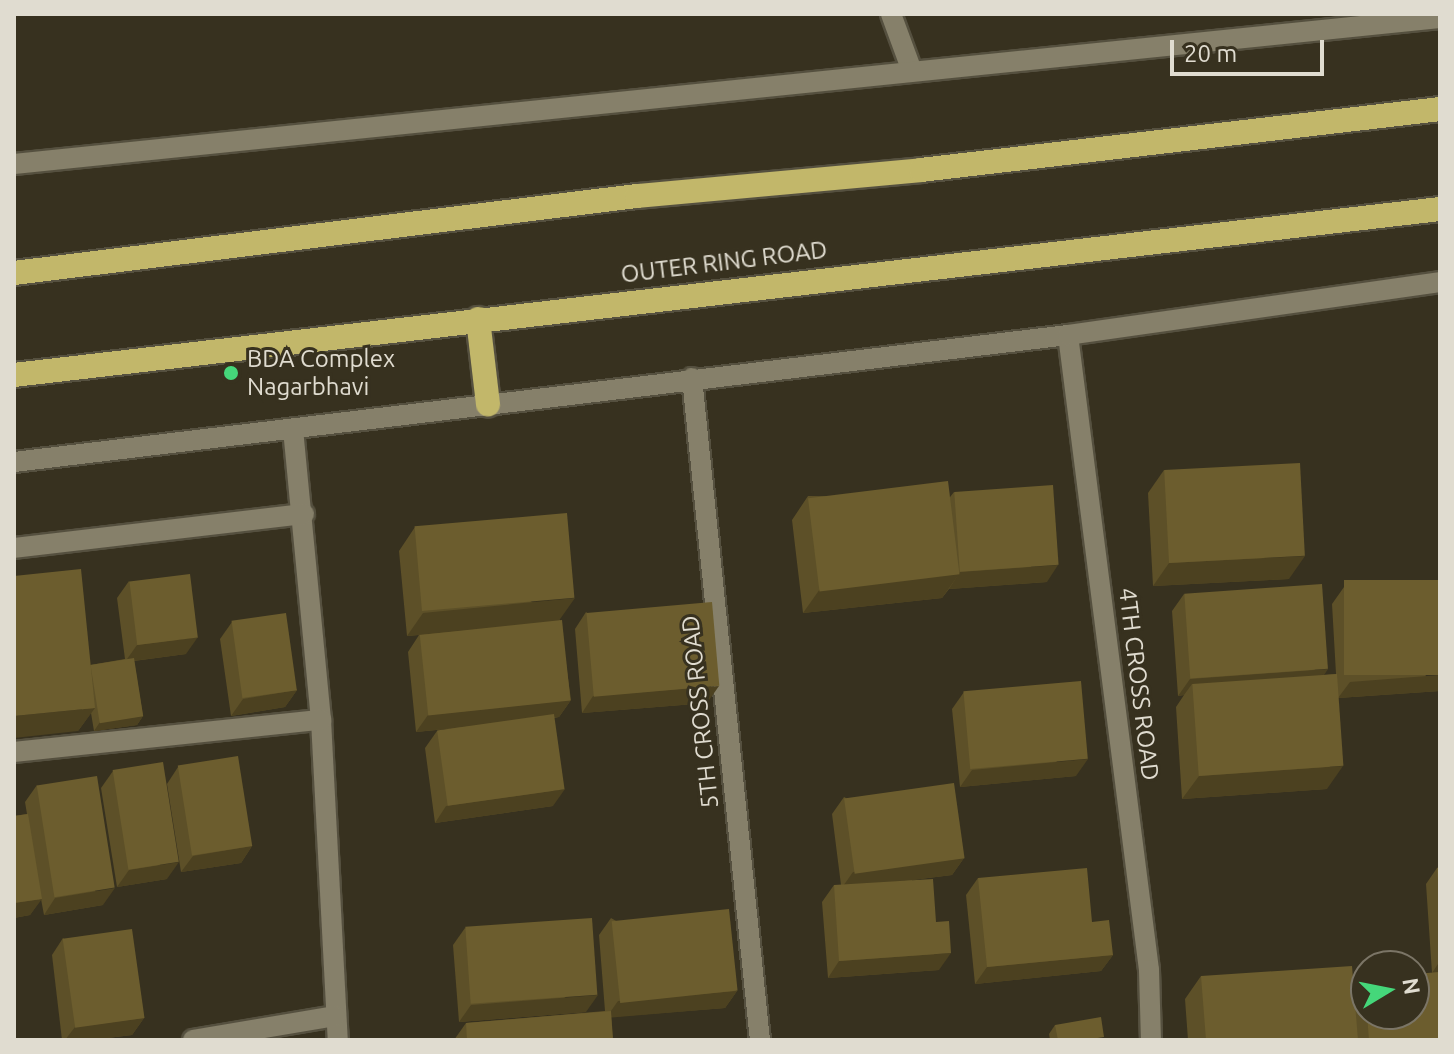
<!DOCTYPE html>
<html>
<head>
<meta charset="utf-8">
<style>
  body { margin:0 }
  #map { position:relative; width:1454px; height:1054px; overflow:hidden; background:#37311f; font-family:Ubuntu,sans-serif }
  div>[style] { position:absolute }
  [style*='--x'] { left:calc(var(--x)*1px); top:calc(var(--y)*1px); width:calc(var(--w)*1px); rotate:calc(var(--a)*1deg) }
  .roads { filter:drop-shadow(2px 0 #55503f) drop-shadow(-2px 0 #55503f) drop-shadow(0 2px #55503f) drop-shadow(0 -2px #55503f) }
  .minor>* { height:20px; margin:-10px; padding:0 10px; transform-origin:10px; border-radius:10px; background:#86806a }
  .highway>* { height:24px; margin:-12px; padding:0 12px; transform-origin:12px; border-radius:12px; background:#c2b76a }
  .wall>* { inset:0; background:#5d5028 }
  .shaded-wall>* { inset:0; background:#4c4120 }
  .building>* { inset:0; background:#6c5d2e; transform-origin:0 0 }
  .dots>* { width:22px; height:22px; translate:-50% -50%; box-sizing:border-box; border:4px solid #37311f; border-radius:50% }
  span { translate:-50% -50%; white-space:nowrap; text-align:center; line-height:1.15; -webkit-text-stroke:6px #37311f; paint-order:stroke }
  .street-label { font-size:24px; color:#e0dcd0 }
  .poi-label { font-size:24px; color:#e0dcd0 }
  .left { translate:0 -50%; text-align:left }
  .frame { position:absolute; inset:0; border:16px solid #e0dcd0; pointer-events:none }
  .north { position:absolute; left:1350px; top:950px; width:80px; height:80px; box-sizing:border-box; background:#37311f; border:2px solid #7b7566; border-radius:50%; rotate:80deg; font-size:22px; font-weight:700; line-height:32px; text-align:center; color:#e0dcd0 }
  .north::after { content:''; display:block; margin:auto; width:28px; height:36px; background:#45d77a; clip-path:polygon(50% 0,100% 100%,50% 72%,0 100%) }
  .scale { position:absolute; left:1170px; top:40px; width:154px; height:36px; box-sizing:border-box; border:4px solid #e0dcd0; border-top:0; padding-left:10px; font-size:24px; line-height:28px; white-space:nowrap; color:#e0dcd0; -webkit-text-stroke:6px #37311f; paint-order:stroke }
</style>
</head>
<body>
<div id="map">
  <div class="roads">
    <div class="minor">
      <i style="--x:891;--y:14;--w:61;--a:69.8"></i>
      <i style="--x:14;--y:164;--w:1433;--a:-5.85"></i>
      <i style="--x:1068;--y:335;--w:640;--a:82.73"></i>
      <i style="--x:1149;--y:970;--w:70;--a:88.4"></i>
      <i style="--x:692;--y:378;--w:665;--a:84.14"></i>
      <i style="--x:293;--y:429;--w:292;--a:84.5"></i>
      <i style="--x:321;--y:720;--w:320;--a:87"></i>
      <i style="--x:14;--y:462;--w:1062;--a:-6.87"></i>
      <i style="--x:1068;--y:335;--w:376;--a:-8.1"></i>
      <i style="--x:14;--y:548;--w:292;--a:-6.7"></i>
      <i style="--x:14;--y:752;--w:309;--a:-6"></i>
      <i style="--x:193;--y:1040;--w:144;--a:-9.6"></i>
    </div>
    <div class="highway">
      <i style="--x:14;--y:273;--w:628;--a:-7.05"></i>
      <i style="--x:637;--y:196;--w:285;--a:-5.2"></i>
      <i style="--x:921;--y:170;--w:523;--a:-6.7"></i>
      <i style="--x:478;--y:319;--w:86;--a:83.3"></i>
      <i style="--x:14;--y:375;--w:1436;--a:-6.64"></i>
    </div>
  </div>
  <div class="wall">
    <i style="clip-path:polygon(1164px 470px,1289px 579px,1153px 586px,1148px 493px)"></i>
    <i style="clip-path:polygon(954px 492px,1047px 582px,949px 589px,942px 598px,803px 613px,792px 520px,808px 496px,950px 497px)"></i>
    <i style="clip-path:polygon(415px 527px,560px 620px,571px 700px,559px 717px,554px 718px,553px 806px,435px 823px,425px 748px,437px 731px,457px 728px,416px 732px,408px 652px,419px 635px,407px 636px,399px 551px)"></i>
    <i style="clip-path:polygon(129px 581px,186px 654px,134px 661px,143px 716px,137px 725px,94px 731px,91px 713px,78px 731px,90px 665px,125px 659px,117px 598px)"></i>
    <i style="clip-path:polygon(1344px 587px,1440px 691px,1338px 698px,1327px 789px,1182px 799px,1176px 707px,1184px 695px,1178px 696px,1172px 611px,1184px 594px,1324px 675px,1336px 674px,1332px 604px)"></i>
    <i style="clip-path:polygon(586px 612px,707px 703px,582px 713px,575px 629px)"></i>
    <i style="clip-path:polygon(232px 622px,297px 690px,285px 707px,231px 716px,220px 639px)"></i>
    <i style="clip-path:polygon(964px 692px,1076px 776px,960px 787px,952px 709px)"></i>
    <i style="clip-path:polygon(178px 767px,252px 846px,241px 863px,181px 872px,167px 784px)"></i>
    <i style="clip-path:polygon(113px 771px,167px 879px,117px 887px,101px 788px)"></i>
    <i style="clip-path:polygon(37px 785px,103px 905px,44px 915px,41px 899px,30px 915px,14px 918px,14px 816px,27px 814px,25px 802px)"></i>
    <i style="clip-path:polygon(844px 797px,964px 858px,952px 875px,912px 880px,939px 970px,828px 978px,822px 902px,834px 885px,841px 885px,832px 814px)"></i>
    <i style="clip-path:polygon(1440px 867px,1440px 1040px,1188px 1040px,1185px 999px,1201px 976px,1354px 992px,1365px 978px,1366px 978px,1366px 1014px,1414px 1014px,1432px 973px,1426px 884px,1437px 868px)"></i>
    <i style="clip-path:polygon(978px 878px,1092px 922px,1113px 955px,1101px 971px,975px 984px,966px 895px)"></i>
    <i style="clip-path:polygon(611px 918px,737px 991px,725px 1008px,611px 1017px,613px 1040px,454px 1040px,466px 1023px,605px 1011px,599px 935px)"></i>
    <i style="clip-path:polygon(465px 928px,586px 1012px,459px 1022px,453px 945px)"></i>
    <i style="clip-path:polygon(63px 938px,144px 1018px,132px 1035px,91px 1040px,62px 1040px,52px 955px)"></i>
    <i style="clip-path:polygon(1055px 1025px,1102px 1040px,1050px 1040px,1049px 1034px)"></i>
  </div>
  <div class="shaded-wall">
    <i style="clip-path:polygon(1305px 556px,1289px 579px,1153px 586px,1169px 563px)"></i>
    <i style="clip-path:polygon(1058px 565px,1047px 582px,949px 589px,960px 572px)"></i>
    <i style="clip-path:polygon(959px 574px,942px 598px,803px 613px,820px 589px)"></i>
    <i style="clip-path:polygon(575px 598px,558px 622px,407px 636px,423px 613px)"></i>
    <i style="clip-path:polygon(198px 637px,186px 654px,125px 662px,137px 645px)"></i>
    <i style="clip-path:polygon(1328px 669px,1317px 686px,1192px 684px,1184px 695px,1178px 696px,1190px 679px)"></i>
    <i style="clip-path:polygon(1440px 675px,1440px 691px,1338px 698px,1350px 682px)"></i>
    <i style="clip-path:polygon(719px 686px,707px 703px,582px 713px,593px 696px)"></i>
    <i style="clip-path:polygon(297px 690px,285px 707px,231px 716px,243px 699px)"></i>
    <i style="clip-path:polygon(571px 700px,559px 717px,416px 732px,428px 715px)"></i>
    <i style="clip-path:polygon(95px 708px,78px 731px,14px 738px,14px 716px)"></i>
    <i style="clip-path:polygon(143px 716px,137px 725px,94px 731px,100px 722px)"></i>
    <i style="clip-path:polygon(1088px 759px,1076px 776px,960px 787px,972px 770px)"></i>
    <i style="clip-path:polygon(1343px 766px,1327px 789px,1182px 799px,1199px 776px)"></i>
    <i style="clip-path:polygon(565px 789px,553px 806px,435px 823px,446px 806px)"></i>
    <i style="clip-path:polygon(252px 846px,241px 863px,181px 872px,193px 856px)"></i>
    <i style="clip-path:polygon(964px 858px,952px 875px,841px 889px,853px 872px)"></i>
    <i style="clip-path:polygon(179px 862px,167px 879px,117px 887px,129px 870px)"></i>
    <i style="clip-path:polygon(115px 888px,103px 905px,44px 915px,55px 898px)"></i>
    <i style="clip-path:polygon(42px 899px,30px 915px,14px 918px,14px 903px)"></i>
    <i style="clip-path:polygon(951px 953px,939px 970px,828px 978px,839px 961px)"></i>
    <i style="clip-path:polygon(1113px 955px,1101px 971px,975px 984px,987px 967px)"></i>
    <i style="clip-path:polygon(1440px 961px,1440px 972px,1432px 973px)"></i>
    <i style="clip-path:polygon(737px 991px,725px 1008px,606px 1018px,618px 1001px)"></i>
    <i style="clip-path:polygon(598px 995px,586px 1012px,459px 1022px,471px 1005px)"></i>
    <i style="clip-path:polygon(144px 1018px,132px 1035px,91px 1040px,65px 1040px,75px 1027px)"></i>
  </div>
  <div class="building">
    <i style="left:1300px;top:463px;width:93px;height:136px;rotate:87deg"></i>
    <i style="left:948px;top:481px;width:94px;height:141px;rotate:83deg"></i>
    <i style="left:1053px;top:485px;width:80px;height:99px;rotate:86deg"></i>
    <i style="left:567px;top:513px;width:85px;height:153px;rotate:85deg"></i>
    <i style="clip-path:polygon(81px 569px,95px 708px,14px 716px,14px 576px)"></i>
    <i style="left:190px;top:574px;width:64px;height:61px;rotate:83deg"></i>
    <i style="left:1440px;top:580px;width:95px;height:96px;rotate:90deg"></i>
    <i style="left:1322px;top:584px;width:85px;height:138px;rotate:86deg"></i>
    <i style="left:712px;top:602px;width:84px;height:126px;rotate:85deg"></i>
    <i style="left:286px;top:613px;width:78px;height:55px;rotate:82deg"></i>
    <i style="left:562px;top:620px;width:81px;height:143px;rotate:84deg"></i>
    <i style="left:134px;top:658px;width:59px;height:44px;rotate:81deg"></i>
    <i style="left:1337px;top:674px;width:92px;height:145px;rotate:86deg"></i>
    <i style="left:1081px;top:681px;width:78px;height:118px;rotate:85deg"></i>
    <i style="left:554px;top:714px;width:76px;height:118px;rotate:82deg"></i>
    <i style="left:238px;top:756px;width:91px;height:61px;rotate:81deg"></i>
    <i style="left:163px;top:762px;width:101px;height:51px;rotate:81deg"></i>
    <i style="left:97px;top:776px;width:113px;height:61px;rotate:81deg"></i>
    <i style="left:954px;top:783px;width:76px;height:111px;rotate:82deg"></i>
    <i style="clip-path:polygon(28px 814px,42px 899px,14px 903px,14px 816px)"></i>
    <i style="clip-path:polygon(1440px 867px,1440px 906px,1437px 868px)"></i>
    <i style="clip-path:polygon(1087px 868px,1092px 922px,1109px 920px,1113px 955px,987px 967px,978px 878px)"></i>
    <i style="clip-path:polygon(933px 879px,936px 922px,949px 921px,951px 953px,839px 961px,834px 885px)"></i>
    <i style="left:729px;top:909px;width:82px;height:118px;rotate:84deg"></i>
    <i style="left:592px;top:918px;width:77px;height:127px;rotate:86deg"></i>
    <i style="left:132px;top:929px;width:90px;height:70px;rotate:82deg"></i>
    <i style="clip-path:polygon(1352px 966px,1358px 1040px,1206px 1040px,1201px 976px)"></i>
    <i style="clip-path:polygon(1440px 972px,1440px 1040px,1369px 1040px,1367px 1014px,1414px 1014px,1414px 974px)"></i>
    <i style="clip-path:polygon(611px 1011px,613px 1040px,467px 1040px,466px 1023px)"></i>
    <i style="clip-path:polygon(1101px 1017px,1104px 1037px,1085px 1040px,1058px 1040px,1055px 1025px)"></i>
  </div>
  <div class="dots">
    <i style="left:231px;top:373px;background:#45d77a"></i>
  </div>
  <div class="street-label">
    <span style="left:724px;top:262px;rotate:-7deg">OUTER RING ROAD</span>
    <span style="left:1139px;top:684px;rotate:83deg">4TH CROSS ROAD</span>
    <span style="left:700px;top:712px;rotate:-96deg">5TH CROSS ROAD</span>
  </div>
  <div class="poi-label">
    <span class="left" style="left:247px;top:373px">BDA Complex<br>Nagarbhavi</span>
  </div>
  <div class="frame"></div>
  <div class="north">N</div>
  <div class="scale">20 m</div>
</div>
</body>
</html>
